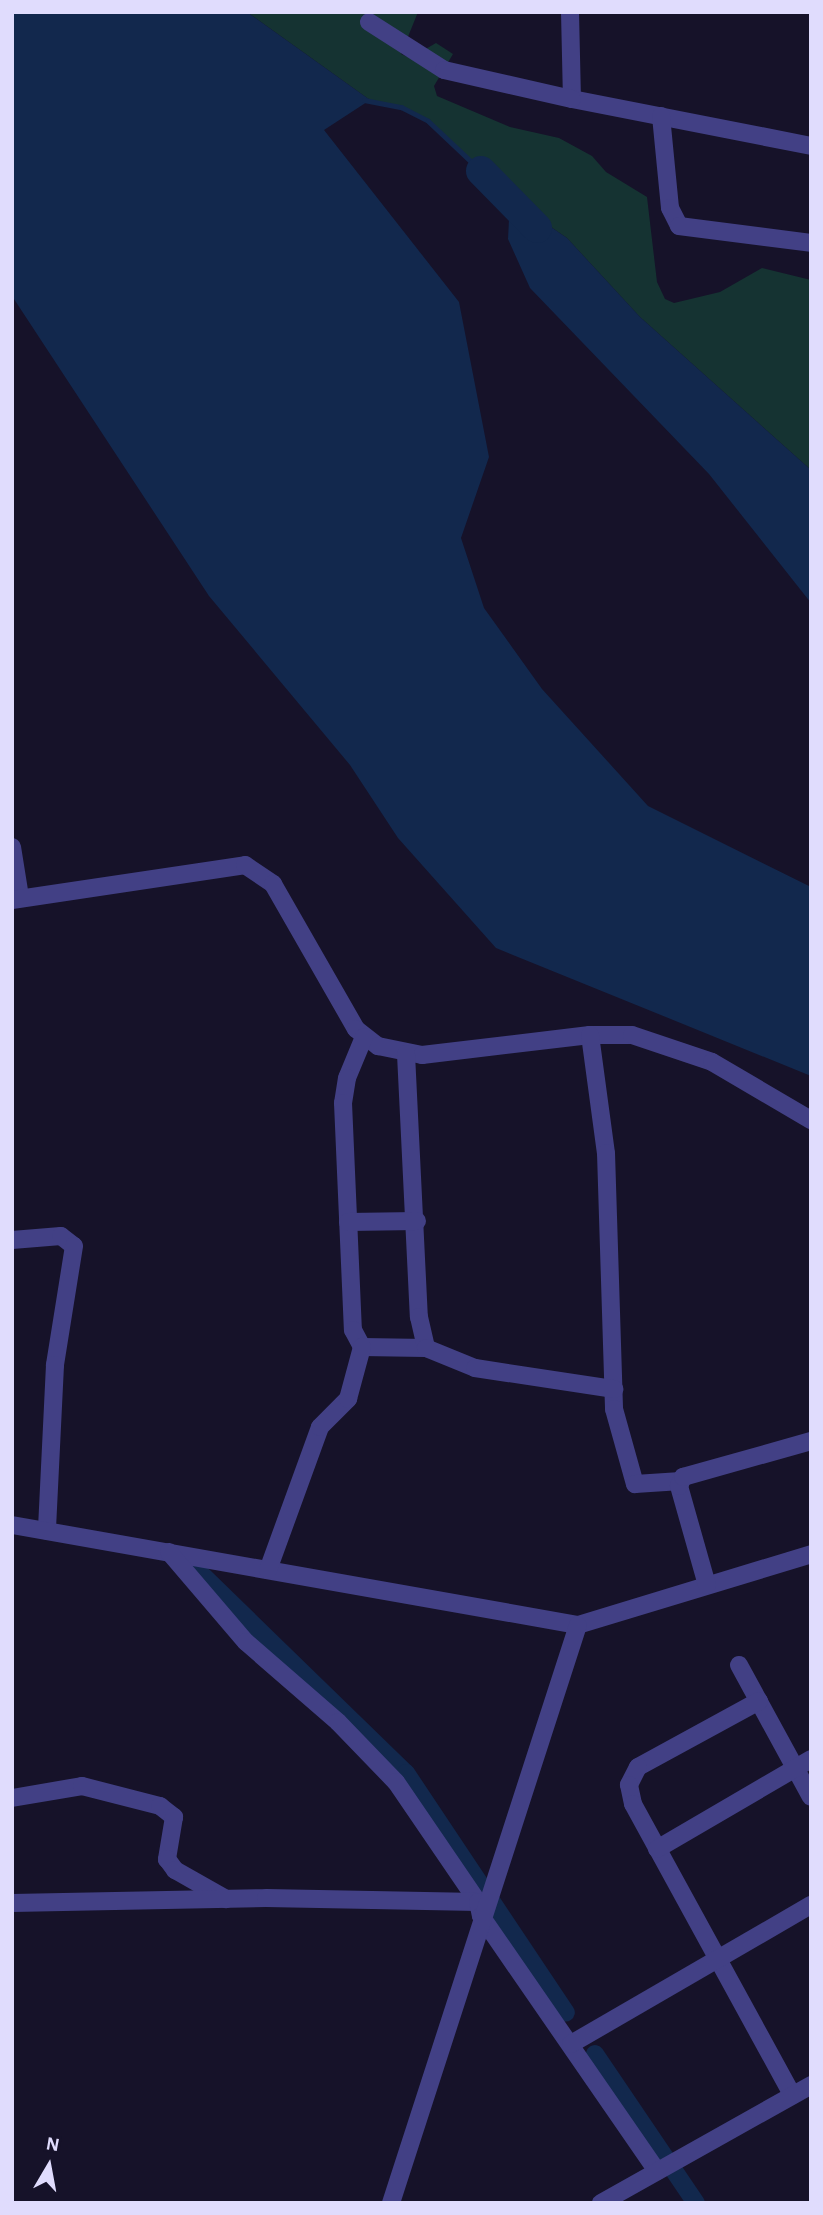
<!DOCTYPE html>
<html>
<head>
<meta charset="utf-8">
<style>
  body { margin:0 }
  #map { position:relative; width:823px; height:2215px; overflow:hidden; background:#161229; font-family:"Alegreya Sans",sans-serif }
  div>[style] { position:absolute }
  [style*='--x'] { left:calc(var(--x)*1px); top:calc(var(--y)*1px); width:calc(var(--w)*1px); rotate:calc(var(--a)*1deg) }
  .green>* { inset:0; background:#153332 }
  .water>* { inset:0; background:#12284d }
  .stream>* { height:5px; margin:-2.5px; padding:0 2.5px; transform-origin:2.5px; border-radius:2.5px; background:#12284d }
  .canal>* { height:18px; margin:-9px; padding:0 9px; transform-origin:9px; border-radius:9px; background:#12284d }
  .river>* { height:30px; margin:-15px; padding:0 15px; transform-origin:15px; border-radius:15px; background:#12284d }
  .minor>* { height:18px; margin:-9px; padding:0 9px; transform-origin:9px; border-radius:9px; background:#424085 }
  span { translate:-50% -50%; white-space:nowrap; text-align:center; line-height:1.15; -webkit-text-stroke:6px #161229; paint-order:stroke }
  .frame { position:absolute; inset:0; border:14px solid #e0dcfd; pointer-events:none }
  .north { position:absolute; left:14px; top:2131px; width:70px; height:70px; -webkit-text-stroke:5px #161229; paint-order:stroke; rotate:10deg; font-size:19px; font-weight:700; line-height:28px; text-align:center; color:#e0dcfd }
  .north::after { content:''; display:block; margin:auto; width:24px; height:32px; background:#e0dcfd; clip-path:polygon(50% 0,100% 100%,50% 72%,0 100%) }
</style>
</head>
<body>
<div id="map">
  <div class="green">
    <i style="clip-path:polygon(247px 12px,418px 12px,401px 54px,410px 58px,436px 43px,453px 54px,434px 86px,437px 96px,510px 127px,559px 138px,592px 156px,606px 172px,647px 197px,657px 282px,665px 299px,674px 303px,720px 292px,762px 268px,811px 280px,811px 470px,640px 317px,567px 238px,510px 199px,428px 121px,401px 107px,370px 100px)"></i>
  </div>
  <div class="water">
    <i style="clip-path:polygon(12px 12px,247px 12px,370px 100px,324px 130px,459px 302px,489px 457px,461px 538px,484px 608px,542px 689px,648px 806px,811px 887px,811px 1076px,496px 948px,398px 838px,350px 765px,209px 596px,12px 296px)"></i>
    <i style="clip-path:polygon(510px 199px,567px 238px,640px 317px,811px 470px,811px 603px,709px 474px,530px 288px,508px 239px)"></i>
  </div>
  <div class="stream">
    <i style="--x:364;--y:100;--w:38;--a:11"></i>
    <i style="--x:401;--y:107;--w:30;--a:27"></i>
    <i style="--x:428;--y:121;--w:73;--a:43.3"></i>
  </div>
  <div class="canal">
    <i style="--x:197;--y:1570;--w:291;--a:44.2"></i>
    <i style="--x:406;--y:1773;--w:288;--a:56.3"></i>
    <i style="--x:595;--y:2054;--w:180;--a:55.9"></i>
  </div>
  <div class="river">
    <i style="--x:481;--y:171;--w:80;--a:45.5"></i>
  </div>
  <div class="minor">
    <i style="--x:570;--y:12;--w:87;--a:88.7"></i>
    <i style="--x:572;--y:99;--w:244;--a:11.1"></i>
    <i style="--x:369;--y:22;--w:89;--a:32.6"></i>
    <i style="--x:444;--y:70;--w:131;--a:12.8"></i>
    <i style="--x:661;--y:116;--w:92;--a:84.4"></i>
    <i style="--x:670;--y:208;--w:20;--a:63"></i>
    <i style="--x:679;--y:226;--w:133;--a:7.3"></i>
    <i style="--x:12;--y:847;--w:51;--a:80.9"></i>
    <i style="--x:12;--y:900;--w:236;--a:-8.5"></i>
    <i style="--x:245;--y:865;--w:34;--a:34"></i>
    <i style="--x:273;--y:884;--w:167;--a:60.2"></i>
    <i style="--x:356;--y:1029;--w:28;--a:38"></i>
    <i style="--x:378;--y:1046;--w:45;--a:11.6"></i>
    <i style="--x:422;--y:1055;--w:169;--a:-6.8"></i>
    <i style="--x:590;--y:1035;--w:42;--a:0"></i>
    <i style="--x:632;--y:1035;--w:84;--a:18.6"></i>
    <i style="--x:712;--y:1062;--w:115;--a:30.4"></i>
    <i style="--x:590;--y:1035;--w:119;--a:82.3"></i>
    <i style="--x:606;--y:1153;--w:256;--a:88.2"></i>
    <i style="--x:614;--y:1409;--w:78;--a:74.4"></i>
    <i style="--x:635;--y:1484;--w:46;--a:-3.7"></i>
    <i style="--x:364;--y:1037;--w:44;--a:112.5"></i>
    <i style="--x:347;--y:1078;--w:25;--a:99"></i>
    <i style="--x:343;--y:1103;--w:227;--a:87.5"></i>
    <i style="--x:353;--y:1330;--w:19;--a:62"></i>
    <i style="--x:362;--y:1347;--w:64;--a:0.9"></i>
    <i style="--x:406;--y:1054;--w:263;--a:87.2"></i>
    <i style="--x:419;--y:1317;--w:32;--a:77"></i>
    <i style="--x:426;--y:1348;--w:53;--a:22.2"></i>
    <i style="--x:475;--y:1368;--w:141;--a:8.6"></i>
    <i style="--x:348;--y:1222;--w:69;--a:-0.8"></i>
    <i style="--x:12;--y:1240;--w:49;--a:-4.7"></i>
    <i style="--x:61;--y:1236;--w:16;--a:38"></i>
    <i style="--x:74;--y:1246;--w:121;--a:99.1"></i>
    <i style="--x:55;--y:1365;--w:166;--a:92.8"></i>
    <i style="--x:12;--y:1525;--w:575;--a:10.02"></i>
    <i style="--x:578;--y:1625;--w:244;--a:-16.9"></i>
    <i style="--x:169;--y:1552;--w:118;--a:49.5"></i>
    <i style="--x:246;--y:1642;--w:122;--a:41"></i>
    <i style="--x:338;--y:1722;--w:83;--a:46"></i>
    <i style="--x:396;--y:1782;--w:145;--a:55.7"></i>
    <i style="--x:268;--y:1570;--w:152;--a:-70"></i>
    <i style="--x:320;--y:1427;--w:40;--a:-45"></i>
    <i style="--x:348;--y:1399;--w:54;--a:-74.9"></i>
    <i style="--x:707;--y:1585;--w:103;--a:-105.8"></i>
    <i style="--x:679;--y:1486;--w:10;--a:-66"></i>
    <i style="--x:683;--y:1477;--w:133;--a:-15.7"></i>
    <i style="--x:739;--y:1665;--w:150;--a:61.4"></i>
    <i style="--x:759;--y:1701;--w:138;--a:151.4"></i>
    <i style="--x:638;--y:1767;--w:20;--a:117"></i>
    <i style="--x:629;--y:1785;--w:19;--a:78"></i>
    <i style="--x:633;--y:1804;--w:332;--a:61.3"></i>
    <i style="--x:12;--y:1798;--w:71;--a:-9.7"></i>
    <i style="--x:82;--y:1786;--w:81;--a:14.4"></i>
    <i style="--x:160;--y:1806;--w:18;--a:38"></i>
    <i style="--x:174;--y:1817;--w:43;--a:99.5"></i>
    <i style="--x:167;--y:1859;--w:14;--a:54"></i>
    <i style="--x:175;--y:1870;--w:59;--a:29.6"></i>
    <i style="--x:657;--y:1849;--w:178;--a:-30.3"></i>
    <i style="--x:12;--y:1903;--w:254;--a:-1.1"></i>
    <i style="--x:266;--y:1898;--w:212;--a:1.1"></i>
    <i style="--x:478;--y:1902;--w:14;--a:78"></i>
    <i style="--x:481;--y:1916;--w:310;--a:55.4"></i>
    <i style="--x:571;--y:2044;--w:277;--a:-30.1"></i>
    <i style="--x:391;--y:2203;--w:607;--a:-72.07"></i>
    <i style="--x:601;--y:2203;--w:241;--a:-29.3"></i>
  </div>
  <div class="frame"></div>
  <div class="north">N</div>
</div>
</body>
</html>
